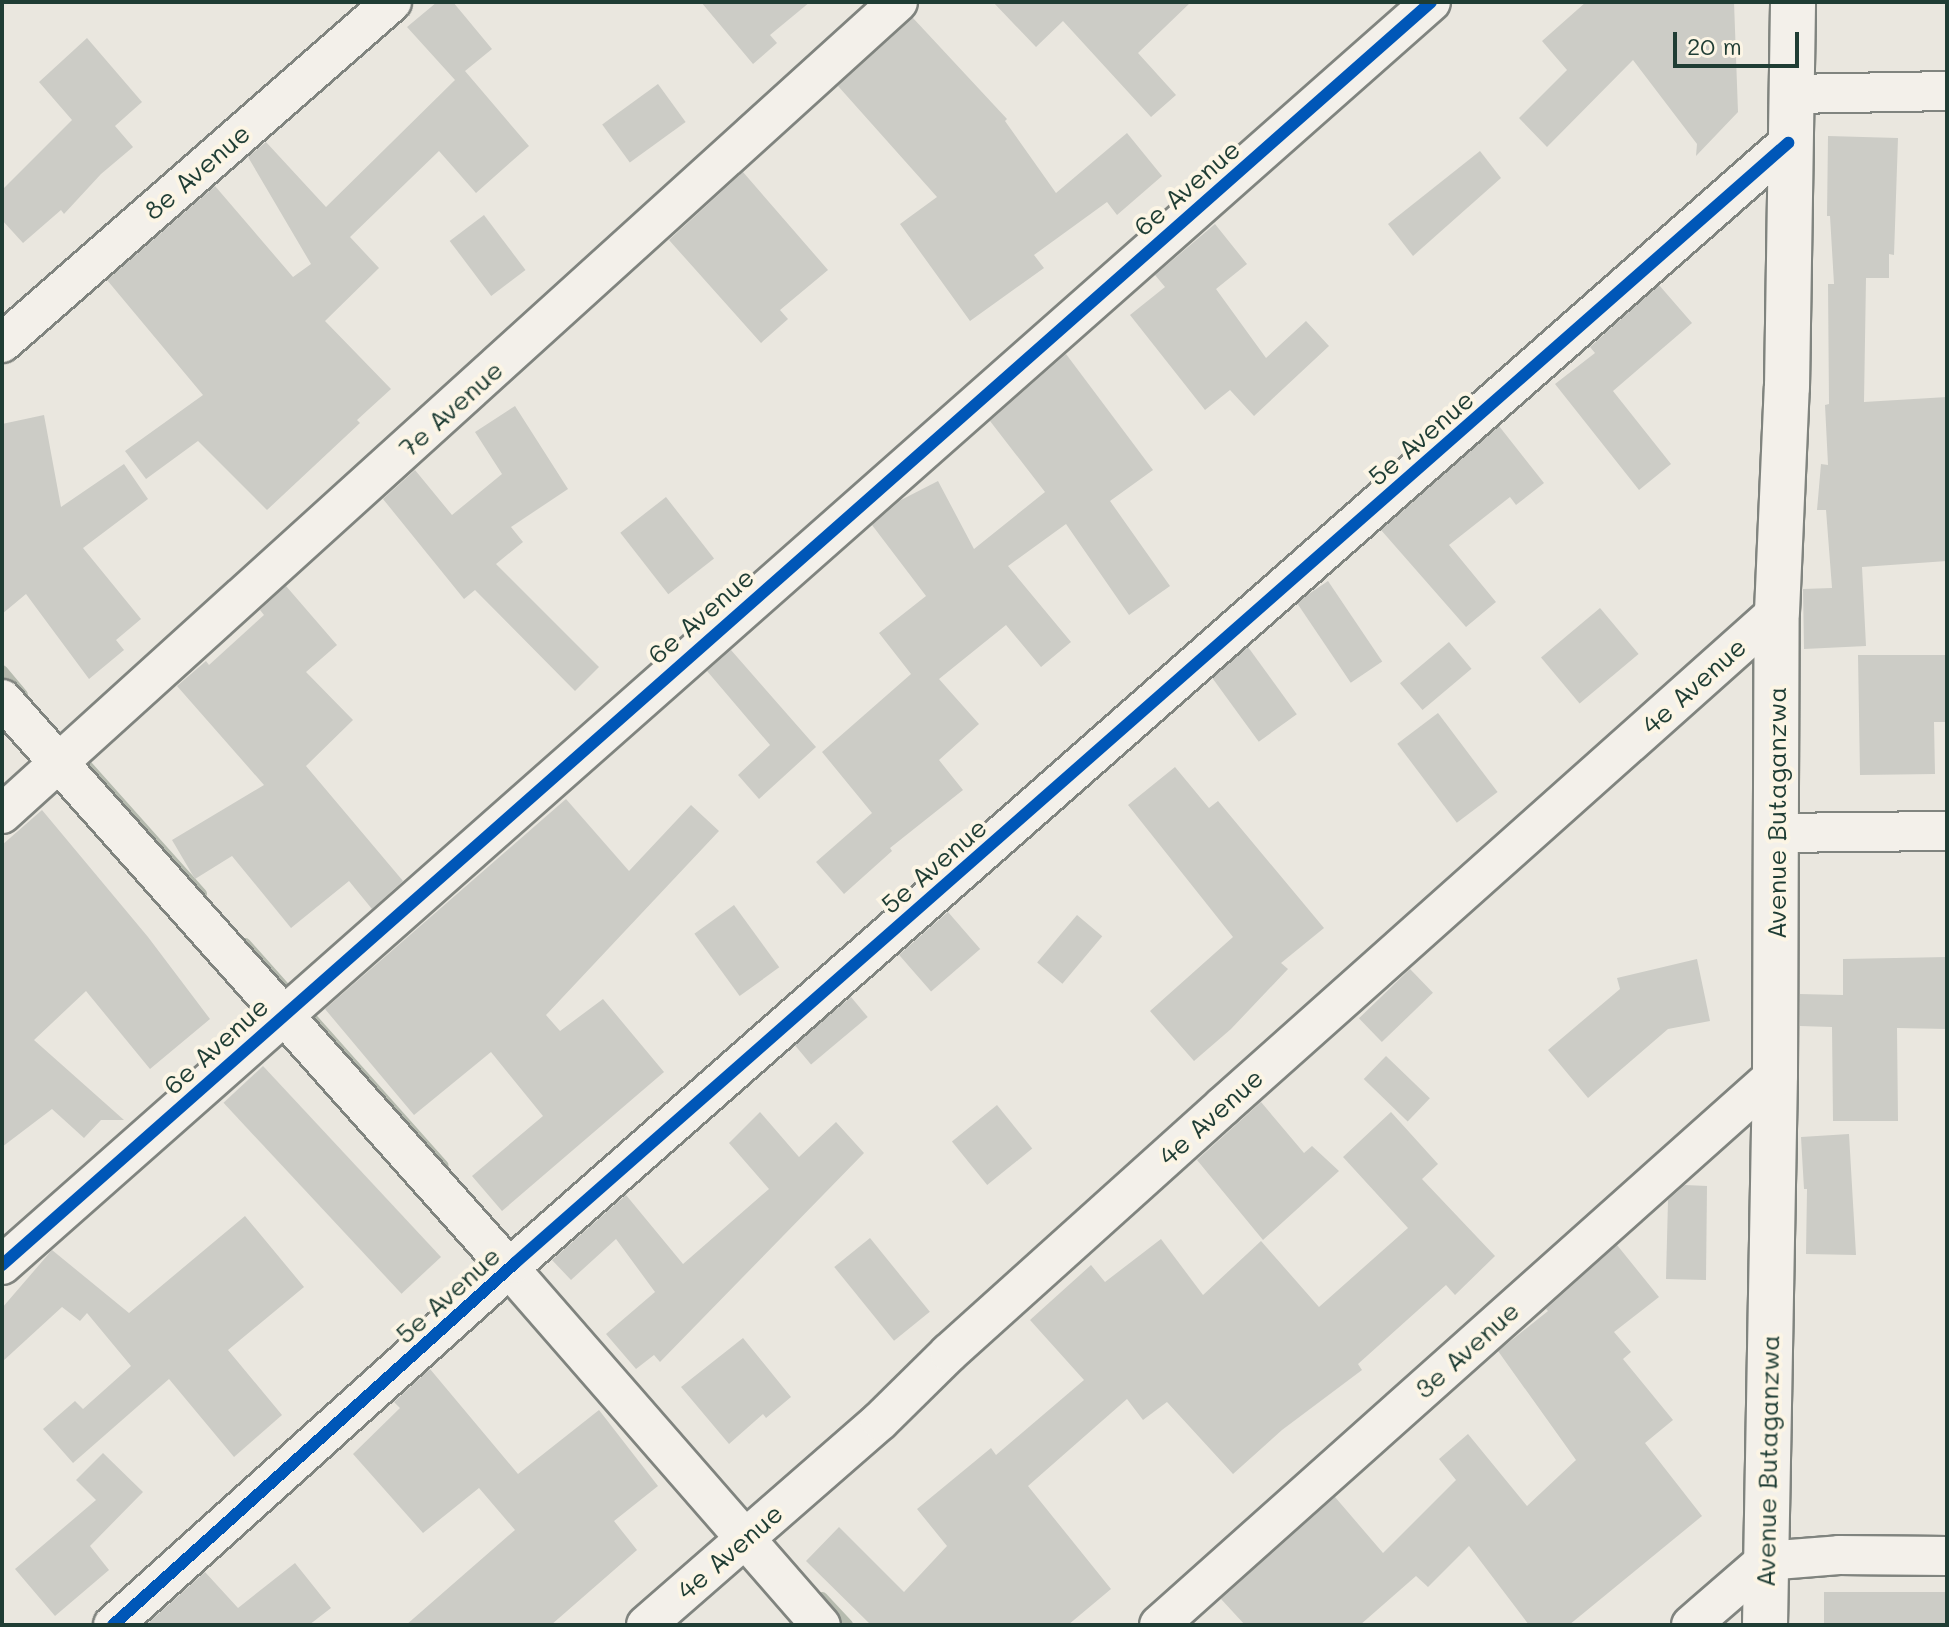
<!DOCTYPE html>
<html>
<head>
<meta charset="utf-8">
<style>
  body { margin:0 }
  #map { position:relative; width:1949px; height:1627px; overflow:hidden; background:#eae7df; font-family:Mali,sans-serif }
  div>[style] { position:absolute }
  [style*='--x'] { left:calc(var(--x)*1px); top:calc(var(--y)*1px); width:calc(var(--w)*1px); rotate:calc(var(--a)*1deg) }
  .stream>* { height:12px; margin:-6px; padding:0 6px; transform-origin:6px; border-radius:6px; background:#b6bbaf }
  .building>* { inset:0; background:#ccccc6; transform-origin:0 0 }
  .roads { filter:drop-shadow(2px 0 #80847f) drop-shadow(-2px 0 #80847f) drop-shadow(0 2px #80847f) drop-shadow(0 -2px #80847f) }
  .street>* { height:38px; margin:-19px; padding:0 19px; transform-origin:19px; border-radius:19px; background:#f3f0ea }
  .secondary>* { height:44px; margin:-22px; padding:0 22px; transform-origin:22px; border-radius:22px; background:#f3f0ea }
  .cycleway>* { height:12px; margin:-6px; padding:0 6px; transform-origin:6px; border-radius:6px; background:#0057b8 }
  span { translate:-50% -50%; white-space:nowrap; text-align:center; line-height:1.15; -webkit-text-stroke:8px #fcf5e5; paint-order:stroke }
  .street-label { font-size:26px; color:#1f3d34 }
  .frame { position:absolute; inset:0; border:4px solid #1f3d34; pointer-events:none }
  .scale { position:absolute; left:1673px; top:32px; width:126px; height:36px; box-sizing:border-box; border:4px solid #1f3d34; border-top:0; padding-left:10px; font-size:24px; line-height:28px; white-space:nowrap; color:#1f3d34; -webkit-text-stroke:6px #fcf5e5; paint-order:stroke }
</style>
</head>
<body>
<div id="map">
  <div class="stream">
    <i style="--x:2;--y:671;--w:31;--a:50"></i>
    <i style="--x:75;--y:753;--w:189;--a:48.2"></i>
    <i style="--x:245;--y:944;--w:297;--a:48.3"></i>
    <i style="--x:822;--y:1598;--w:37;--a:47"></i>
  </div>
  <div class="building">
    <i style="clip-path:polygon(437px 2px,453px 2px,492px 49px,465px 71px,529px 146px,476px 193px,439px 151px,350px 237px,379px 268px,325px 321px,391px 389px,357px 420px,360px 423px,267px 510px,198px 441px,146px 479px,125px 451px,203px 395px,107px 280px,215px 186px,293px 277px,311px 264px,248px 157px,266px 142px,326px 207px,455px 80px,407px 27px)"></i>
    <i style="clip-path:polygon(701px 2px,810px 2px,770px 35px,777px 43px,753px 64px)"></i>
    <i style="clip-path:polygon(993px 2px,1191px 2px,1138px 53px,1176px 95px,1151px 117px,1063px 21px,1036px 47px)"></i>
    <i style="clip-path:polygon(1586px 2px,1734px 2px,1738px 112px,1696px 156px,1697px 144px,1633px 60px,1547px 147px,1519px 118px,1567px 70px,1542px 41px)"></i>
    <i style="clip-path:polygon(913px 18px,1007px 119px,1005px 121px,1056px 193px,1127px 133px,1162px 176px,1117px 215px,1107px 202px,1034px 255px,1044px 268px,970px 321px,900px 224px,937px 197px,838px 86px)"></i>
    <i style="clip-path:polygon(87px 38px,142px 102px,115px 126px,133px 147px,101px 174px,64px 214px,61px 210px,23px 243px,2px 220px,2px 190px,72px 120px,39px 82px)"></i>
    <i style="left:658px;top:84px;width:47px;height:69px;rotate:54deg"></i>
    <i style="clip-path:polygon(1828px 136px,1898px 138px,1894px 255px,1889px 254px,1889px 278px,1866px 278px,1864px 402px,1947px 397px,1947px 561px,1862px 567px,1866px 646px,1804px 649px,1803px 589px,1832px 588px,1826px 510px,1817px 510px,1821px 464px,1828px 465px,1825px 405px,1829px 404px,1828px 284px,1834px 284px,1830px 216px,1827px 216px)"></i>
    <i style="clip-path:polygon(1480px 151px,1501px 178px,1413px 256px,1388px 224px)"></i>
    <i style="clip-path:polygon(743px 172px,828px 270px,780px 310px,788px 319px,761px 343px,669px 240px)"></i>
    <i style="left:484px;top:215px;width:69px;height:43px;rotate:53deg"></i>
    <i style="clip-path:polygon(1215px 224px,1247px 264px,1216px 289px,1266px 358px,1306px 321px,1329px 346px,1254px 416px,1230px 390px,1205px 410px,1130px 315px,1165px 287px,1155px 275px)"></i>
    <i style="clip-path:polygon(1659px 285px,1692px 323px,1613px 391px,1671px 464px,1639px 490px,1555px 384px,1595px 353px,1590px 347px)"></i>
    <i style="clip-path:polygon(1066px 354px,1153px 470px,1110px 501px,1170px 586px,1129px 615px,1066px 524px,1008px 566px,1071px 642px,1041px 667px,1006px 625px,939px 679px,979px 724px,939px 760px,963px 790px,890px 848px,892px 851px,844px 894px,816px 862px,872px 813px,822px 752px,911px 674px,879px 633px,926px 596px,872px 525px,901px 500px,938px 481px,974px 549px,1045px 492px,990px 421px)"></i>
    <i style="clip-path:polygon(515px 406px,568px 489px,511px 527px,523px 542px,496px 564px,599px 667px,575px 691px,475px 590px,464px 599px,383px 499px,415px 470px,452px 515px,502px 474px,475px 432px)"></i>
    <i style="clip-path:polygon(44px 415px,61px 507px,124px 464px,148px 499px,83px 548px,141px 619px,116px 640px,124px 650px,89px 679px,26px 594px,2px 614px,2px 424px)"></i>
    <i style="clip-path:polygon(1499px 426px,1544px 483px,1516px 505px,1510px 497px,1449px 545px,1496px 602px,1466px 627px,1381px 530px)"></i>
    <i style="left:666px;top:497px;width:78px;height:58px;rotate:52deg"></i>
    <i style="left:1328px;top:581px;width:97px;height:38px;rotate:56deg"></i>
    <i style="clip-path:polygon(286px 586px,337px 645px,306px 672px,353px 720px,306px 766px,403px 881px,372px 909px,349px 881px,291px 928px,232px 856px,195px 879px,172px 840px,264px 785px,177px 686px,206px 661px,209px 665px,264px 615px,260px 610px)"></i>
    <i style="left:1600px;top:608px;width:60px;height:77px;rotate:50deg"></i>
    <i style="left:1449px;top:642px;width:35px;height:64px;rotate:50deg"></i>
    <i style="left:1248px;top:647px;width:83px;height:47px;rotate:54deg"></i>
    <i style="clip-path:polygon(731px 650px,816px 747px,759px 799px,738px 775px,770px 745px,707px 671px)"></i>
    <i style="clip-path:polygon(1858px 655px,1947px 655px,1947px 722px,1934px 722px,1935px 774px,1860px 775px)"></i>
    <i style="left:1438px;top:713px;width:99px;height:51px;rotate:53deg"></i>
    <i style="clip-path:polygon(1175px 767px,1209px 808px,1218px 801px,1324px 928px,1281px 963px,1288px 969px,1231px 1029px,1194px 1061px,1150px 1011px,1233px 937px,1128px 805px)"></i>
    <i style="clip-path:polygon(566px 799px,629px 871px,691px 805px,719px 831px,546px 1015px,560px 1031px,603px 999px,664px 1072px,502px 1211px,472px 1176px,543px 1116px,491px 1052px,414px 1115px,325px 1009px)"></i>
    <i style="clip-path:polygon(42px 810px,148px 937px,210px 1019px,150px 1069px,86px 991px,34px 1040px,124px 1120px,101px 1120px,84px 1138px,52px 1109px,2px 1147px,2px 845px)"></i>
    <i style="left:734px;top:905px;width:77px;height:49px;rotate:54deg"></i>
    <i style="left:948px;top:912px;width:49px;height:65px;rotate:49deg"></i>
    <i style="left:1077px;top:915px;width:33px;height:62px;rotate:40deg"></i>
    <i style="clip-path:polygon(1947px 957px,1947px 1029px,1897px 1028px,1898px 1121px,1833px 1121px,1832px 1027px,1800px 1026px,1800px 994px,1843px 995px,1843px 959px)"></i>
    <i style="clip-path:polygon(1697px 959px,1710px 1021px,1668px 1029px,1588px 1098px,1548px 1050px,1620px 989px,1617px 978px)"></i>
    <i style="left:1410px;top:969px;width:33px;height:71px;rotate:46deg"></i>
    <i style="left:851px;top:997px;width:26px;height:74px;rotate:50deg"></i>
    <i style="left:1386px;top:1056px;width:61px;height:32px;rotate:44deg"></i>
    <i style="left:263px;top:1066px;width:261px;height:54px;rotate:47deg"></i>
    <i style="clip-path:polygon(1261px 1102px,1304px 1153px,1312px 1146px,1339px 1171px,1263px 1240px,1197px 1160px)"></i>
    <i style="left:997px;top:1105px;width:56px;height:58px;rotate:51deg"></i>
    <i style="clip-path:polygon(760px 1112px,799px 1157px,836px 1122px,864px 1153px,660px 1362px,654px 1355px,636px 1369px,606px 1334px,655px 1292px,616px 1239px,571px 1280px,552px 1260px,626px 1195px,683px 1264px,769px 1189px,729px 1143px)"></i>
    <i style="clip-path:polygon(1391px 1112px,1438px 1164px,1422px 1179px,1495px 1256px,1455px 1295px,1446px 1285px,1358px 1364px,1362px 1370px,1282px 1430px,1233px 1474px,1167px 1402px,1143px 1420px,1127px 1399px,1028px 1486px,1111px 1589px,1068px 1625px,871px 1625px,806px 1561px,839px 1527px,904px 1592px,947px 1546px,917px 1509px,991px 1448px,996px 1455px,1084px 1380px,1030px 1320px,1091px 1265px,1105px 1282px,1161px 1239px,1203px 1295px,1261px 1241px,1319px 1307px,1408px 1228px,1343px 1157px)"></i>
    <i style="clip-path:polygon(1849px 1134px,1856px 1255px,1806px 1254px,1807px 1189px,1804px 1189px,1801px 1137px)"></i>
    <i style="clip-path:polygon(1685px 1185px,1707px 1186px,1706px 1280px,1666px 1279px,1668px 1200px)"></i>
    <i style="clip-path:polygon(245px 1216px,304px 1287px,228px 1350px,282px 1415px,234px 1457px,169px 1379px,73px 1463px,43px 1429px,75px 1401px,83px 1409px,131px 1366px,87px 1313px,80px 1321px,62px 1307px,2px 1362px,2px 1308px,52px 1250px,129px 1313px)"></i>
    <i style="left:870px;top:1238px;width:95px;height:46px;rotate:51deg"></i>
    <i style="clip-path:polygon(1617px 1245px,1659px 1297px,1614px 1332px,1631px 1352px,1623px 1359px,1673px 1420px,1645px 1443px,1702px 1516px,1569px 1625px,1529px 1625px,1469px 1546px,1428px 1587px,1416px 1576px,1360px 1625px,1245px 1625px,1221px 1599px,1335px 1497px,1383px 1553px,1456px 1480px,1439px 1459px,1468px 1434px,1527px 1506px,1576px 1460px,1498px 1351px,1548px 1311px,1546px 1309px)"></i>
    <i style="clip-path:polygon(743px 1338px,791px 1397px,766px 1418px,763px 1414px,729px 1444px,681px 1387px)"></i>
    <i style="clip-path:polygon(430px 1369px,518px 1474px,599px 1410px,658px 1486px,614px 1521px,637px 1550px,551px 1625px,406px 1625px,515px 1530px,479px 1488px,423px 1533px,353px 1454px,400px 1408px,394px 1402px)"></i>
    <i style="clip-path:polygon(103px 1453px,143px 1492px,90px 1546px,109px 1570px,55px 1616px,15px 1569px,96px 1500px,76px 1480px)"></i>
    <i style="clip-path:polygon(295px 1563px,331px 1608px,309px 1625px,146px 1625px,205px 1572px,238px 1608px)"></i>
    <i style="left:1947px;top:1592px;width:33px;height:123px;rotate:90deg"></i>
  </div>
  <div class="roads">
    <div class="street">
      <i style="--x:1792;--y:94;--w:155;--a:-1.1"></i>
      <i style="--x:2;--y:343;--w:518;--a:-41.17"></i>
      <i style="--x:2;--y:699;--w:764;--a:48.29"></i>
      <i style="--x:510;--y:1269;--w:473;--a:48.9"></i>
      <i style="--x:2;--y:814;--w:1209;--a:-42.18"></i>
      <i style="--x:1777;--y:833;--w:170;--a:-0.7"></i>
      <i style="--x:2;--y:1265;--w:1907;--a:-41.47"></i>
      <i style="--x:113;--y:1625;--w:541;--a:-42"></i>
      <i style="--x:515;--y:1263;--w:1696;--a:-41.34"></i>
      <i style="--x:646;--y:1625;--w:310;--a:-41.1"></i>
      <i style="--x:880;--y:1421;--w:97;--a:-44.6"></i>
      <i style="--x:949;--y:1353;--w:367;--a:-42"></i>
      <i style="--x:1222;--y:1107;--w:744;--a:-41.73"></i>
      <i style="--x:1159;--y:1625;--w:826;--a:-41.76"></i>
      <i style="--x:1691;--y:1625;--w:98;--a:-40.9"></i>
      <i style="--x:1765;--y:1561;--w:74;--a:-4.6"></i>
      <i style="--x:1839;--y:1555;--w:108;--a:0.5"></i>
    </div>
    <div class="secondary">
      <i style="--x:1765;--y:1625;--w:550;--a:-88.96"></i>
      <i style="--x:1775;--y:1075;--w:463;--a:-89.8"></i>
      <i style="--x:1777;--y:612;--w:225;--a:-87.5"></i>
      <i style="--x:1787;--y:387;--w:385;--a:-89.1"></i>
    </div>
  </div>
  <div class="cycleway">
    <i style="--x:2;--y:1265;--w:1907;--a:-41.47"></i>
    <i style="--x:113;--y:1625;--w:541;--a:-42"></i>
    <i style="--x:515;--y:1263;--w:1696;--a:-41.34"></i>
  </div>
  <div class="street-label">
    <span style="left:197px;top:172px;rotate:-41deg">8e Avenue</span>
    <span style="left:1187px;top:188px;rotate:-41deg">6e Avenue</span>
    <span style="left:451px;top:409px;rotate:-42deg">7e Avenue</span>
    <span style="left:1421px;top:438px;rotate:-41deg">5e Avenue</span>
    <span style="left:701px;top:616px;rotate:-41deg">6e Avenue</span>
    <span style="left:1694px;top:686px;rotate:-42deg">4e Avenue</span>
    <span style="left:1777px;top:813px;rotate:-90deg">Avenue Butaganzwa</span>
    <span style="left:934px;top:866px;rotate:-41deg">5e Avenue</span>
    <span style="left:216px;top:1046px;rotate:-42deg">6e Avenue</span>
    <span style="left:1211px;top:1117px;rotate:-42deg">4e Avenue</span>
    <span style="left:448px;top:1295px;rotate:-42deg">5e Avenue</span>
    <span style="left:1467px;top:1350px;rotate:-42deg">3e Avenue</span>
    <span style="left:1768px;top:1461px;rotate:-89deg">Avenue Butaganzwa</span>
    <span style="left:730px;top:1552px;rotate:-41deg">4e Avenue</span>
  </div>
  <div class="frame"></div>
  <div class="scale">20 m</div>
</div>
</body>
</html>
